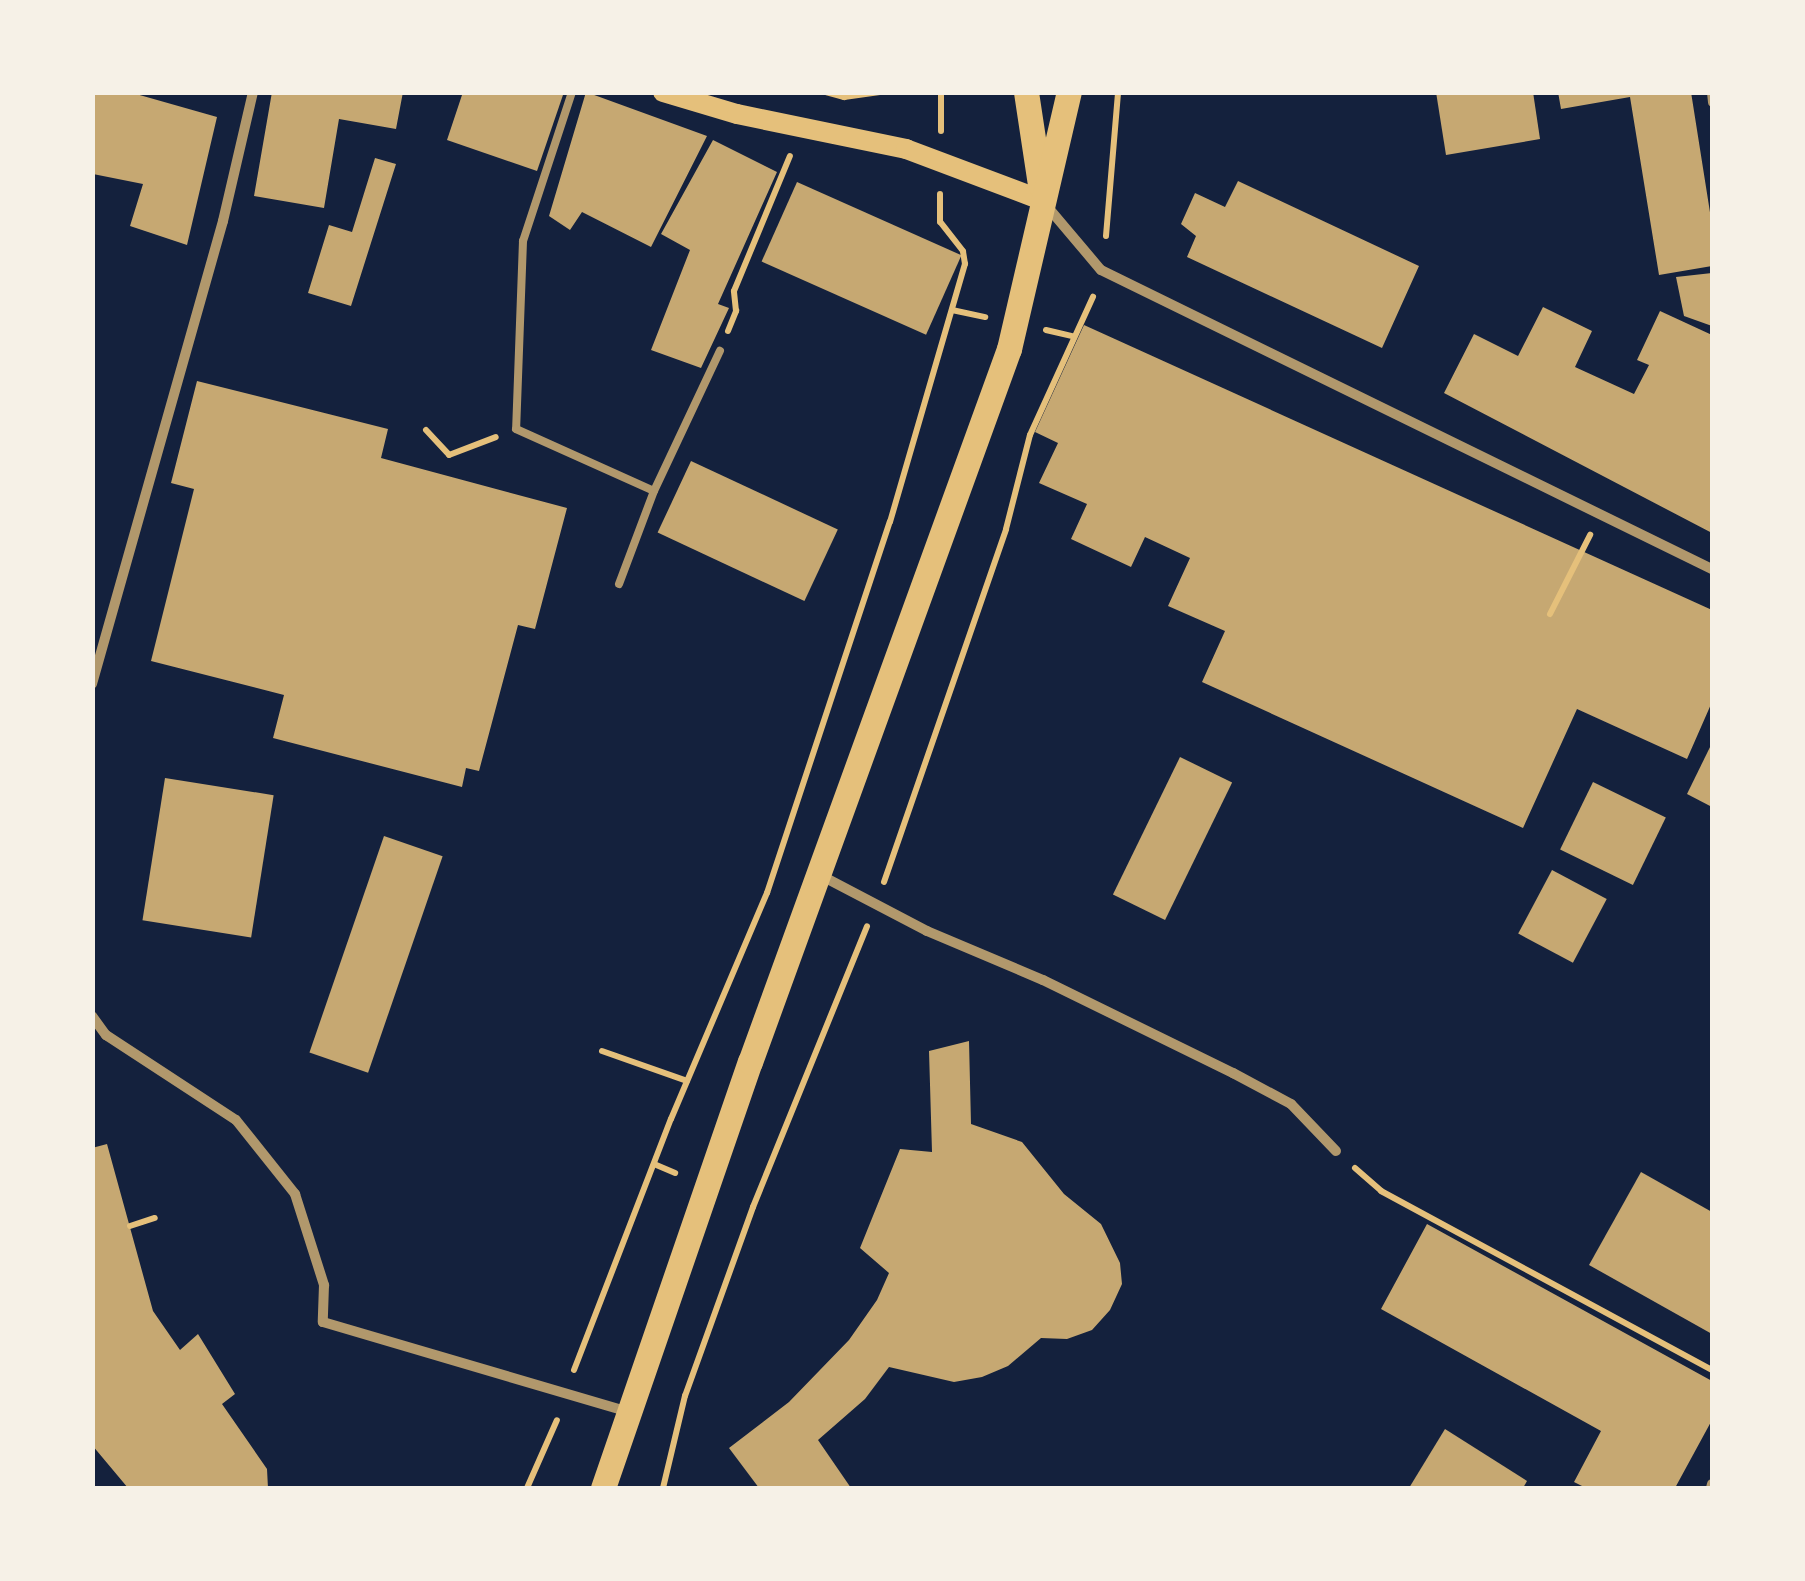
<!DOCTYPE html>
<html>
<head>
<meta charset="utf-8">
<style>
  body { margin:0 }
  #map { position:relative; width:1805px; height:1581px; overflow:hidden; background:#14213d; font-family:Spectral,serif }
  div>[style] { position:absolute }
  [style*='--x'] { left:calc(var(--x)*1px); top:calc(var(--y)*1px); width:calc(var(--w)*1px); rotate:calc(var(--a)*1deg) }
  .building>* { inset:0; background:#c6a872; transform-origin:0 0 }
  .path>* { height:6px; margin:-3px; padding:0 3px; transform-origin:3px; border-radius:3px; background:#e5c07b }
  .service>* { height:8px; margin:-4px; padding:0 4px; transform-origin:4px; border-radius:4px; background:#b1986c }
  .pedestrian>* { height:9px; margin:-4.5px; padding:0 4.5px; transform-origin:4.5px; border-radius:4.5px; background:#b1986c }
  .minor>* { height:10px; margin:-5px; padding:0 5px; transform-origin:5px; border-radius:5px; background:#b1986c }
  .secondary>* { height:20px; margin:-10px; padding:0 10px; transform-origin:10px; border-radius:10px; background:#e5c07b }
  .primary>* { height:25px; margin:-12.5px; padding:0 12.5px; transform-origin:12.5px; border-radius:12.5px; background:#e5c07b }
  span { translate:-50% -50%; white-space:nowrap; text-align:center; line-height:1.15; -webkit-text-stroke:8px #f6f1e7; paint-order:stroke }
  .frame { position:absolute; inset:0; border:95px solid #f6f1e7; pointer-events:none }
</style>
</head>
<body>
<div id="map">
  <div class="building">
    <i style="clip-path:polygon(92px 92px,129px 92px,217px 117px,187px 245px,130px 226px,143px 184px,93px 174px)"></i>
    <i style="clip-path:polygon(272px 92px,403px 92px,396px 129px,339px 119px,324px 208px,254px 196px)"></i>
    <i style="clip-path:polygon(463px 92px,564px 92px,537px 171px,447px 140px)"></i>
    <i style="clip-path:polygon(586px 92px,707px 136px,651px 247px,582px 212px,570px 230px,549px 216px)"></i>
    <i style="clip-path:polygon(1436px 92px,1533px 92px,1540px 139px,1446px 155px)"></i>
    <i style="clip-path:polygon(1558px 92px,1691px 92px,1712px 225px,1712px 266px,1659px 275px,1630px 97px,1561px 109px)"></i>
    <i style="clip-path:polygon(713px 140px,777px 172px,718px 304px,729px 308px,701px 368px,651px 350px,690px 250px,661px 234px)"></i>
    <i style="clip-path:polygon(375px 158px,396px 164px,351px 306px,308px 293px,329px 225px,352px 232px)"></i>
    <i style="clip-path:polygon(1238px 181px,1419px 266px,1382px 348px,1187px 257px,1196px 236px,1181px 224px,1195px 193px,1225px 207px)"></i>
    <i style="left:797px;top:182px;width:180px;height:87px;rotate:24deg"></i>
    <i style="clip-path:polygon(1712px 273px,1712px 326px,1684px 316px,1676px 277px)"></i>
    <i style="clip-path:polygon(1543px 307px,1592px 331px,1575px 367px,1634px 394px,1649px 365px,1637px 360px,1660px 311px,1712px 335px,1712px 533px,1444px 393px,1474px 334px,1518px 356px)"></i>
    <i style="clip-path:polygon(1084px 325px,1712px 610px,1712px 702px,1687px 759px,1577px 709px,1523px 828px,1202px 682px,1225px 631px,1168px 606px,1190px 558px,1145px 537px,1131px 567px,1071px 539px,1087px 504px,1039px 483px,1058px 443px,1035px 432px)"></i>
    <i style="clip-path:polygon(197px 381px,388px 429px,381px 458px,567px 508px,535px 629px,518px 625px,479px 771px,466px 768px,462px 787px,273px 738px,284px 695px,151px 661px,194px 489px,171px 483px)"></i>
    <i style="left:691px;top:461px;width:162px;height:79px;rotate:25deg"></i>
    <i style="clip-path:polygon(1712px 743px,1712px 807px,1687px 794px)"></i>
    <i style="left:1180px;top:757px;width:58px;height:153px;rotate:26deg"></i>
    <i style="left:165px;top:778px;width:110px;height:144px;rotate:9deg"></i>
    <i style="left:1593px;top:782px;width:81px;height:75px;rotate:26deg"></i>
    <i style="left:384px;top:836px;width:62px;height:229px;rotate:19deg"></i>
    <i style="left:1552px;top:870px;width:62px;height:72px;rotate:28deg"></i>
    <i style="clip-path:polygon(969px 1041px,971px 1124px,1022px 1142px,1064px 1194px,1101px 1224px,1120px 1263px,1122px 1284px,1110px 1310px,1092px 1330px,1067px 1339px,1041px 1338px,1008px 1366px,982px 1377px,954px 1382px,889px 1367px,865px 1399px,818px 1440px,851px 1488px,759px 1488px,729px 1448px,789px 1402px,849px 1340px,877px 1300px,889px 1273px,860px 1248px,900px 1149px,932px 1152px,929px 1051px)"></i>
    <i style="clip-path:polygon(107px 1144px,153px 1311px,180px 1350px,198px 1334px,235px 1394px,222px 1404px,267px 1469px,268px 1488px,128px 1488px,92px 1445px,92px 1148px)"></i>
    <i style="clip-path:polygon(1641px 1172px,1712px 1212px,1712px 1334px,1589px 1265px)"></i>
    <i style="clip-path:polygon(1427px 1224px,1712px 1381px,1712px 1420px,1675px 1488px,1586px 1488px,1574px 1482px,1601px 1431px,1381px 1309px)"></i>
    <i style="clip-path:polygon(1445px 1429px,1527px 1481px,1523px 1488px,1409px 1488px)"></i>
  </div>
  <div class="path">
    <i style="--x:826;--y:92;--w:19;--a:16"></i>
    <i style="--x:844;--y:97;--w:36;--a:-8"></i>
    <i style="--x:941;--y:131;--w:39;--a:-90"></i>
    <i style="--x:1106;--y:236;--w:144;--a:-85.2"></i>
    <i style="--x:952;--y:310;--w:34;--a:12"></i>
    <i style="--x:1046;--y:330;--w:27;--a:13"></i>
    <i style="--x:728;--y:331;--w:22;--a:-68"></i>
    <i style="--x:736;--y:311;--w:20;--a:-96"></i>
    <i style="--x:734;--y:291;--w:146;--a:-67.5"></i>
    <i style="--x:426;--y:430;--w:34;--a:47"></i>
    <i style="--x:449;--y:455;--w:50;--a:-21"></i>
    <i style="--x:1550;--y:614;--w:89;--a:-63.1"></i>
    <i style="--x:884;--y:882;--w:373;--a:-70.9"></i>
    <i style="--x:1006;--y:529;--w:97;--a:-75.7"></i>
    <i style="--x:1030;--y:435;--w:152;--a:-65.5"></i>
    <i style="--x:602;--y:1051;--w:90;--a:19.4"></i>
    <i style="--x:654;--y:1164;--w:23;--a:23"></i>
    <i style="--x:1355;--y:1168;--w:35;--a:41"></i>
    <i style="--x:1381;--y:1191;--w:376;--a:28.4"></i>
    <i style="--x:130;--y:1226;--w:26;--a:-18"></i>
    <i style="--x:574;--y:1370;--w:269;--a:-68.9"></i>
    <i style="--x:671;--y:1119;--w:246;--a:-67"></i>
    <i style="--x:767;--y:893;--w:391;--a:-71.7"></i>
    <i style="--x:890;--y:522;--w:269;--a:-73.8"></i>
    <i style="--x:965;--y:264;--w:13;--a:-99"></i>
    <i style="--x:963;--y:251;--w:37;--a:-128"></i>
    <i style="--x:940;--y:222;--w:28;--a:-90"></i>
    <i style="--x:527;--y:1488;--w:74;--a:-66.2"></i>
    <i style="--x:663;--y:1488;--w:95;--a:-76.6"></i>
    <i style="--x:685;--y:1396;--w:201;--a:-70.2"></i>
    <i style="--x:753;--y:1207;--w:303;--a:-67.9"></i>
  </div>
  <div class="service">
    <i style="--x:572;--y:92;--w:157;--a:108.2"></i>
    <i style="--x:523;--y:241;--w:188;--a:92.1"></i>
    <i style="--x:516;--y:429;--w:151;--a:24.2"></i>
    <i style="--x:654;--y:491;--w:155;--a:-64.8"></i>
    <i style="--x:619;--y:584;--w:99;--a:-69.4"></i>
  </div>
  <div class="pedestrian">
    <i style="--x:1711;--y:92;--w:10;--a:84"></i>
  </div>
  <div class="minor">
    <i style="--x:1046;--y:205;--w:85;--a:49.8"></i>
    <i style="--x:1101;--y:270;--w:680;--a:26.08"></i>
    <i style="--x:92;--y:684;--w:481;--a:-74.2"></i>
    <i style="--x:223;--y:221;--w:132;--a:-76.9"></i>
    <i style="--x:820;--y:875;--w:121;--a:27.6"></i>
    <i style="--x:927;--y:931;--w:126;--a:22.9"></i>
    <i style="--x:1043;--y:980;--w:212;--a:26.1"></i>
    <i style="--x:1233;--y:1073;--w:66;--a:28.1"></i>
    <i style="--x:1291;--y:1104;--w:65;--a:46.2"></i>
    <i style="--x:92;--y:1016;--w:24;--a:54"></i>
    <i style="--x:106;--y:1035;--w:155;--a:33.2"></i>
    <i style="--x:236;--y:1120;--w:95;--a:51.4"></i>
    <i style="--x:295;--y:1194;--w:96;--a:72.3"></i>
    <i style="--x:324;--y:1285;--w:37;--a:92"></i>
    <i style="--x:323;--y:1322;--w:318;--a:16.4"></i>
    <i style="--x:1711;--y:1488;--w:4;--a:-76"></i>
  </div>
  <div class="secondary">
    <i style="--x:663;--y:92;--w:77;--a:16.6"></i>
    <i style="--x:737;--y:114;--w:173;--a:11.7"></i>
    <i style="--x:906;--y:149;--w:145;--a:20.6"></i>
  </div>
  <div class="primary">
    <i style="--x:1026;--y:92;--w:94;--a:81.4"></i>
    <i style="--x:603;--y:1488;--w:451;--a:-71"></i>
    <i style="--x:750;--y:1062;--w:759;--a:-70.04"></i>
    <i style="--x:1009;--y:349;--w:264;--a:-76.9"></i>
  </div>
  <div class="frame"></div>
</div>
</body>
</html>
